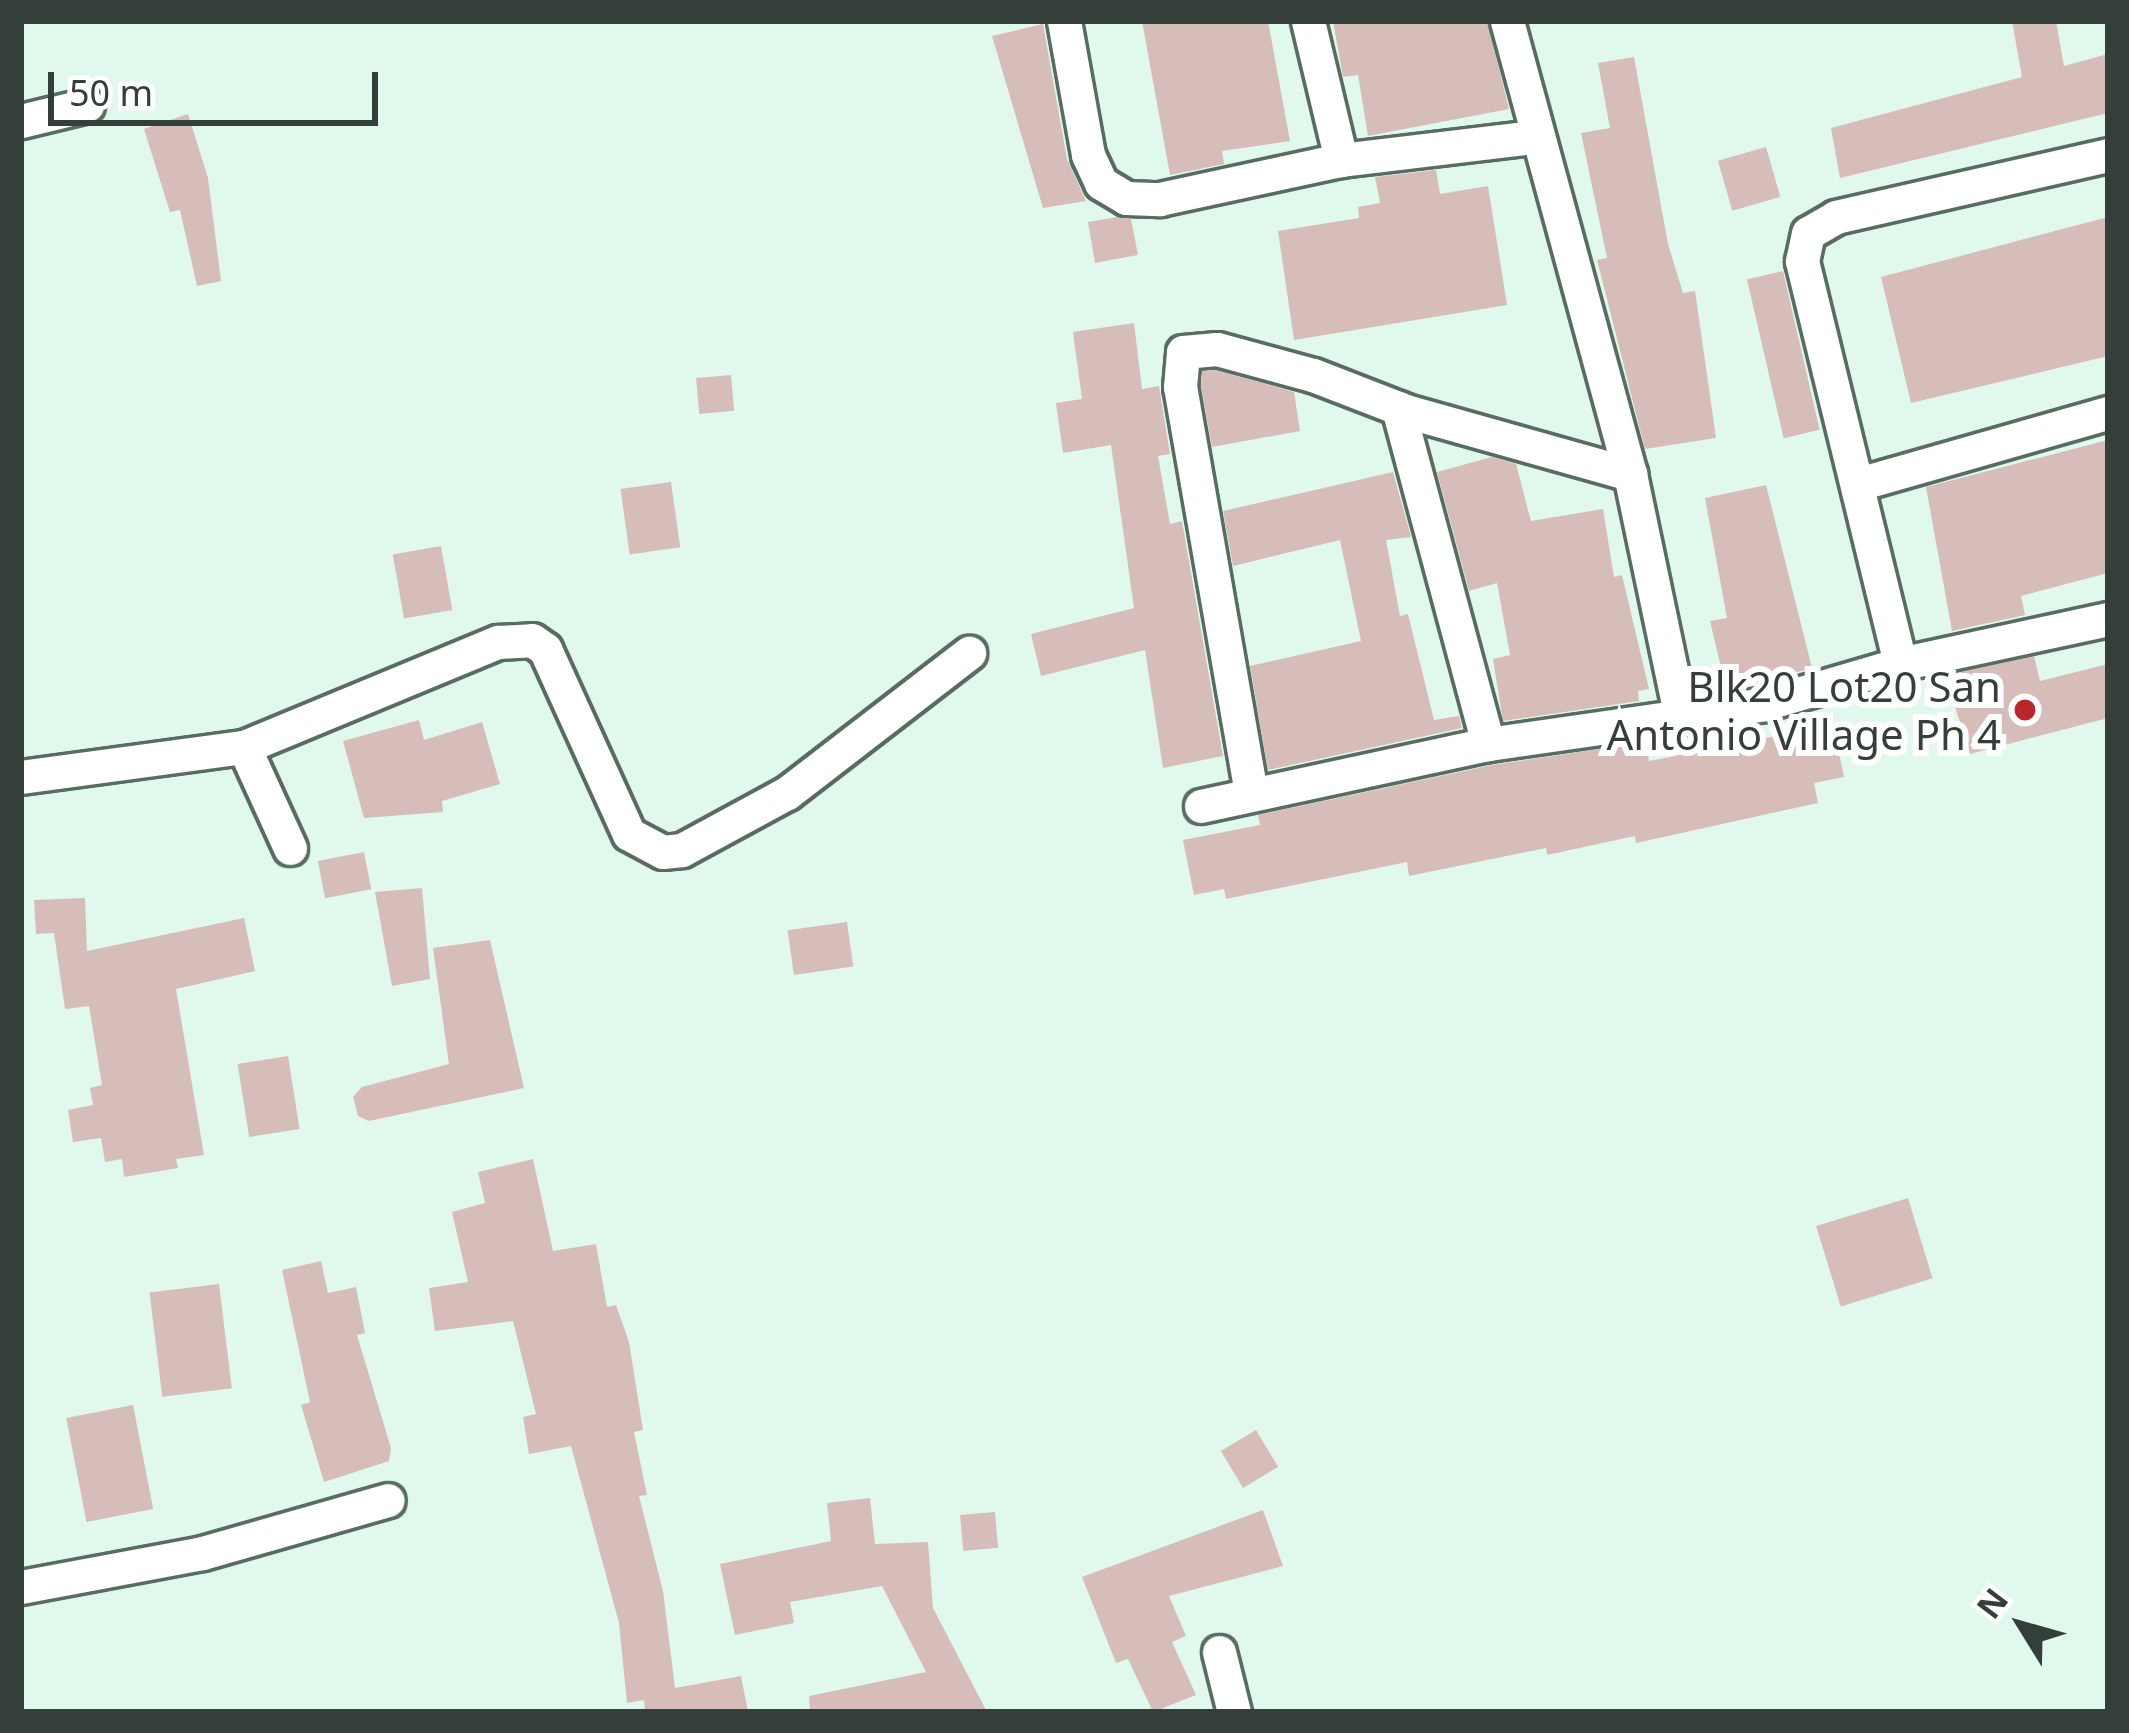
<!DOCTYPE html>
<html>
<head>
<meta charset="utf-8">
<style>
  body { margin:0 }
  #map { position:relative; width:2129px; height:1733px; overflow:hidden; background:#e1f8ec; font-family:"Noto Sans",sans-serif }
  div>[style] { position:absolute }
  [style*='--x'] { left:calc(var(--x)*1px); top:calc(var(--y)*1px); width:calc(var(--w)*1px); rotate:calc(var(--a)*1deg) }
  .building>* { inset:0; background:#d7bdba; transform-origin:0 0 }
  .roads { filter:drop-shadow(3px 0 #586c62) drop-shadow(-3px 0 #586c62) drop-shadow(0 3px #586c62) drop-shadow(0 -3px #586c62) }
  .minor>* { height:33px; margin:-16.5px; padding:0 16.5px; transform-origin:16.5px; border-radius:16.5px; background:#fff }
  .dots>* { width:33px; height:33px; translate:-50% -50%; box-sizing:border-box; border:6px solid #fff; border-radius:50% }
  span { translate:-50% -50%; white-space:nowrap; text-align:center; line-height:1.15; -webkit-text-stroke:12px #fff; paint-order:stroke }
  .poi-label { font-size:42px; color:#353f3a }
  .right { translate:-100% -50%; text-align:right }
  .frame { position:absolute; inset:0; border:24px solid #353f3a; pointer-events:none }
  .north { position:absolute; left:1961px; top:1565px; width:120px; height:120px; -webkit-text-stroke:9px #fff; paint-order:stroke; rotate:307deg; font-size:33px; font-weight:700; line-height:48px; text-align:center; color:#353f3a }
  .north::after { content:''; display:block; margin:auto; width:42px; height:54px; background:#353f3a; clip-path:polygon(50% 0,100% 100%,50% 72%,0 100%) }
  .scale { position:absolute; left:48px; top:72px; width:330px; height:54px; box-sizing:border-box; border:6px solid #353f3a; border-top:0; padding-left:15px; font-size:36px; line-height:42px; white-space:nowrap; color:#353f3a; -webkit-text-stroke:9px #fff; paint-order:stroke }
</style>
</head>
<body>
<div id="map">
  <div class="building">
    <i style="clip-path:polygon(1142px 21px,1268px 21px,1290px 141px,1222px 151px,1224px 164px,1170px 175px)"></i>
    <i style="clip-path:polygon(1333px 21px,1487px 21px,1509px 109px,1368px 136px,1358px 75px,1343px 77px)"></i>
    <i style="clip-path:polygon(2012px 21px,2056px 21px,2064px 66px,2108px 54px,2108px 113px,1840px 178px,1831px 128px,2022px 77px)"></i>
    <i style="clip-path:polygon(1043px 24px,1067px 159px,1086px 201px,1043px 208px,992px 36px)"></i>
    <i style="clip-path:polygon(1634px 57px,1668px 244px,1683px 293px,1695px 291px,1716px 438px,1645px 449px,1597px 260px,1607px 258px,1581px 133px,1610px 128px,1598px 63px)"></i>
    <i style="clip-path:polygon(188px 114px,208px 178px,221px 281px,197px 286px,180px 210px,170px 212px,144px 129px)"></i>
    <i style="left:1766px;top:147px;width:52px;height:50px;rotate:74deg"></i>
    <i style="clip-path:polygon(1436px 170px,1440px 194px,1488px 186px,1507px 305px,1294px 340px,1278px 231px,1359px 218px,1358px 207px,1380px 203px,1375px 177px)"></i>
    <i style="clip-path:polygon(1117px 217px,1131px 219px,1138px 255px,1095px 263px,1088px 222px)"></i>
    <i style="clip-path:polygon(2108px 217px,2108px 356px,1911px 403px,1881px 277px)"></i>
    <i style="left:1783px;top:271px;width:163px;height:37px;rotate:77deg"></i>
    <i style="clip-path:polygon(1134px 323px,1142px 389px,1159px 386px,1170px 454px,1158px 456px,1170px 524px,1182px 521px,1223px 756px,1163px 768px,1145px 650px,1041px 676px,1031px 634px,1134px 608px,1111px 445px,1063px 453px,1056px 403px,1082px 399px,1073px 332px)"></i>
    <i style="clip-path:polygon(1215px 370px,1294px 392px,1300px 431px,1212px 447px,1201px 386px,1202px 371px)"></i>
    <i style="left:731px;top:375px;width:36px;height:35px;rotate:85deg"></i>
    <i style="clip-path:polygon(2108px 440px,2108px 573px,2021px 596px,2025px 615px,1952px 631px,1926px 487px)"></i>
    <i style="clip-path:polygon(1492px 457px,1516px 464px,1531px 521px,1603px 509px,1614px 577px,1622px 575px,1649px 689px,1638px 691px,1639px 701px,1503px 721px,1493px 659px,1510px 655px,1497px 583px,1469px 591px,1437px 472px)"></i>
    <i style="clip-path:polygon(1393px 472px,1411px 537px,1386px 540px,1400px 616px,1408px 614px,1434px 720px,1459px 716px,1462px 728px,1268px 770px,1250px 666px,1361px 641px,1340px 540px,1233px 566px,1223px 511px)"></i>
    <i style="left:671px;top:482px;width:66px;height:51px;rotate:82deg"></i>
    <i style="clip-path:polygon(1766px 485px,1812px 668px,1745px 686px,1723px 676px,1710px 621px,1727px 618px,1705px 498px)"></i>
    <i style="left:441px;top:546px;width:65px;height:49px;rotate:80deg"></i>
    <i style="clip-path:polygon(2034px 656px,2040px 681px,2108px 664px,2108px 718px,1970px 754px,1953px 700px,1967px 696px,1961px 672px)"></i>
    <i style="clip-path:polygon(419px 720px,424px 740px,482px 722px,500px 784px,442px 801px,443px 812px,364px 818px,343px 741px)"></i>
    <i style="clip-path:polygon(1833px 725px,1844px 777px,1814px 783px,1818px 803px,1636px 843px,1635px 836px,1547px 855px,1546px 848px,1409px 876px,1407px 862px,1226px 899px,1224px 889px,1194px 895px,1183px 840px,1260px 825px,1258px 815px,1492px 765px,1646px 742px,1649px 761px)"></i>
    <i style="left:364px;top:852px;width:38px;height:47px;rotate:79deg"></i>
    <i style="clip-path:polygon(422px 888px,430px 979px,392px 986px,375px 892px)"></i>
    <i style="clip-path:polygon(85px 898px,87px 951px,244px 918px,255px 971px,176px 989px,204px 1155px,176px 1159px,178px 1168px,124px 1177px,122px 1159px,105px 1162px,101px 1138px,73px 1142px,68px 1110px,93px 1105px,90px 1088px,102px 1085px,89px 1006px,65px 1009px,54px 933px,36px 934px,34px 900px)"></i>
    <i style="left:847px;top:922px;width:45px;height:60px;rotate:82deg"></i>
    <i style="clip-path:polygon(490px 940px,524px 1088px,369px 1121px,358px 1116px,353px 1097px,362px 1087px,449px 1064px,433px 948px)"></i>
    <i style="left:288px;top:1056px;width:74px;height:51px;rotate:81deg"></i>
    <i style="clip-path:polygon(533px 1159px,553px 1251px,596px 1244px,607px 1307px,616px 1305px,629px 1342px,643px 1430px,634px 1432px,647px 1495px,639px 1496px,663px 1591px,675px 1688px,741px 1676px,748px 1712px,645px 1712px,644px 1700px,627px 1703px,619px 1623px,571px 1446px,529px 1454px,523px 1417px,536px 1414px,513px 1321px,435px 1331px,429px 1288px,468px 1282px,452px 1212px,485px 1203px,478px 1172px)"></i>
    <i style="left:1908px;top:1198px;width:84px;height:96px;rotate:73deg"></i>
    <i style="clip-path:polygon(321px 1261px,328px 1293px,356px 1287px,365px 1333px,357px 1335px,391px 1448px,389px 1461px,324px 1482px,301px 1405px,310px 1402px,282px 1270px)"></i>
    <i style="left:219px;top:1284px;width:105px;height:70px;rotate:83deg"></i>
    <i style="left:133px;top:1405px;width:106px;height:68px;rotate:79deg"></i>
    <i style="left:1256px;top:1430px;width:43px;height:41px;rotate:59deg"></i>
    <i style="clip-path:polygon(870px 1498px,875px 1544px,928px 1542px,933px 1608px,987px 1712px,810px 1712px,809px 1696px,926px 1672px,882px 1586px,790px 1602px,794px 1623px,735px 1635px,720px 1564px,831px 1541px,827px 1503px)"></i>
    <i style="clip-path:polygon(1263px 1510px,1283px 1566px,1169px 1596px,1186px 1636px,1172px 1642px,1196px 1695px,1153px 1712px,1128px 1659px,1116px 1663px,1082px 1577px)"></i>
    <i style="left:995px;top:1512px;width:36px;height:35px;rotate:85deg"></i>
  </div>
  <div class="roads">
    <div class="minor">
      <i style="--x:1064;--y:21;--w:136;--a:79.8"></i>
      <i style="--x:1088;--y:155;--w:31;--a:65"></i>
      <i style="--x:1101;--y:183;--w:29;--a:31"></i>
      <i style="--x:1126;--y:198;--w:34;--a:2"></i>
      <i style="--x:1160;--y:199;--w:185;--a:-12.2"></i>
      <i style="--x:1341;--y:160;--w:195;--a:-6.8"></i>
      <i style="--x:1308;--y:21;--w:143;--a:76.6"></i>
      <i style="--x:1507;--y:21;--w:469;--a:74.8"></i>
      <i style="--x:1630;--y:474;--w:249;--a:78.2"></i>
      <i style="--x:21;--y:121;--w:68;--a:-13.6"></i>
      <i style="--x:2108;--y:155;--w:279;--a:167.2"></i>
      <i style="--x:1836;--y:217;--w:32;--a:150"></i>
      <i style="--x:1808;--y:233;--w:29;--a:102"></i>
      <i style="--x:1802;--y:261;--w:415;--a:76.3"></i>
      <i style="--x:1900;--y:664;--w:213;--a:-12.2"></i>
      <i style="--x:1398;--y:408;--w:348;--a:75"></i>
      <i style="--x:1858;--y:484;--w:260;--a:-15.9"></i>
      <i style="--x:21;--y:777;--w:225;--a:-7.7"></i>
      <i style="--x:1251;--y:793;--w:412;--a:-99.9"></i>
      <i style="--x:1180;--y:387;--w:35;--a:-85"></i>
      <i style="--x:1183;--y:352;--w:34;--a:-5"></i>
      <i style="--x:1217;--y:349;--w:99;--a:15.2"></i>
      <i style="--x:1313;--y:375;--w:100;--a:21.2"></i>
      <i style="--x:1406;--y:411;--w:233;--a:15.7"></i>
      <i style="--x:1201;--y:806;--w:294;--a:-12.2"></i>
      <i style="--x:1488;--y:744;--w:279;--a:-8.2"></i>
      <i style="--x:1764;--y:704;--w:142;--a:-16.4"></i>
      <i style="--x:290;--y:848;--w:111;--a:-114.5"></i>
      <i style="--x:244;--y:747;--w:275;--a:-22.5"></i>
      <i style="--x:498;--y:642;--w:34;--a:-3"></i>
      <i style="--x:532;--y:640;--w:16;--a:35"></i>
      <i style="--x:545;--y:649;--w:203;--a:65.6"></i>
      <i style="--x:629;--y:834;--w:38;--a:28"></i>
      <i style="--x:663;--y:852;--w:19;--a:-6"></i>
      <i style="--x:682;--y:850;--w:119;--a:-28.5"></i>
      <i style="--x:787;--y:793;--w:230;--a:-37.6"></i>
      <i style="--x:21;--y:1587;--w:184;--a:-10.6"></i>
      <i style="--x:202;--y:1553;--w:193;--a:-15.9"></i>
      <i style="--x:1219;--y:1652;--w:62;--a:76"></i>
    </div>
  </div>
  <div class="dots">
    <i style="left:2025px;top:710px;background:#b8282b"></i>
  </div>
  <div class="poi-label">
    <span class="right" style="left:2001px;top:710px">Blk20 Lot20 San<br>Antonio Village Ph 4</span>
  </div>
  <div class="frame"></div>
  <div class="north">N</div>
  <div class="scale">50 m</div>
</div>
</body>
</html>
